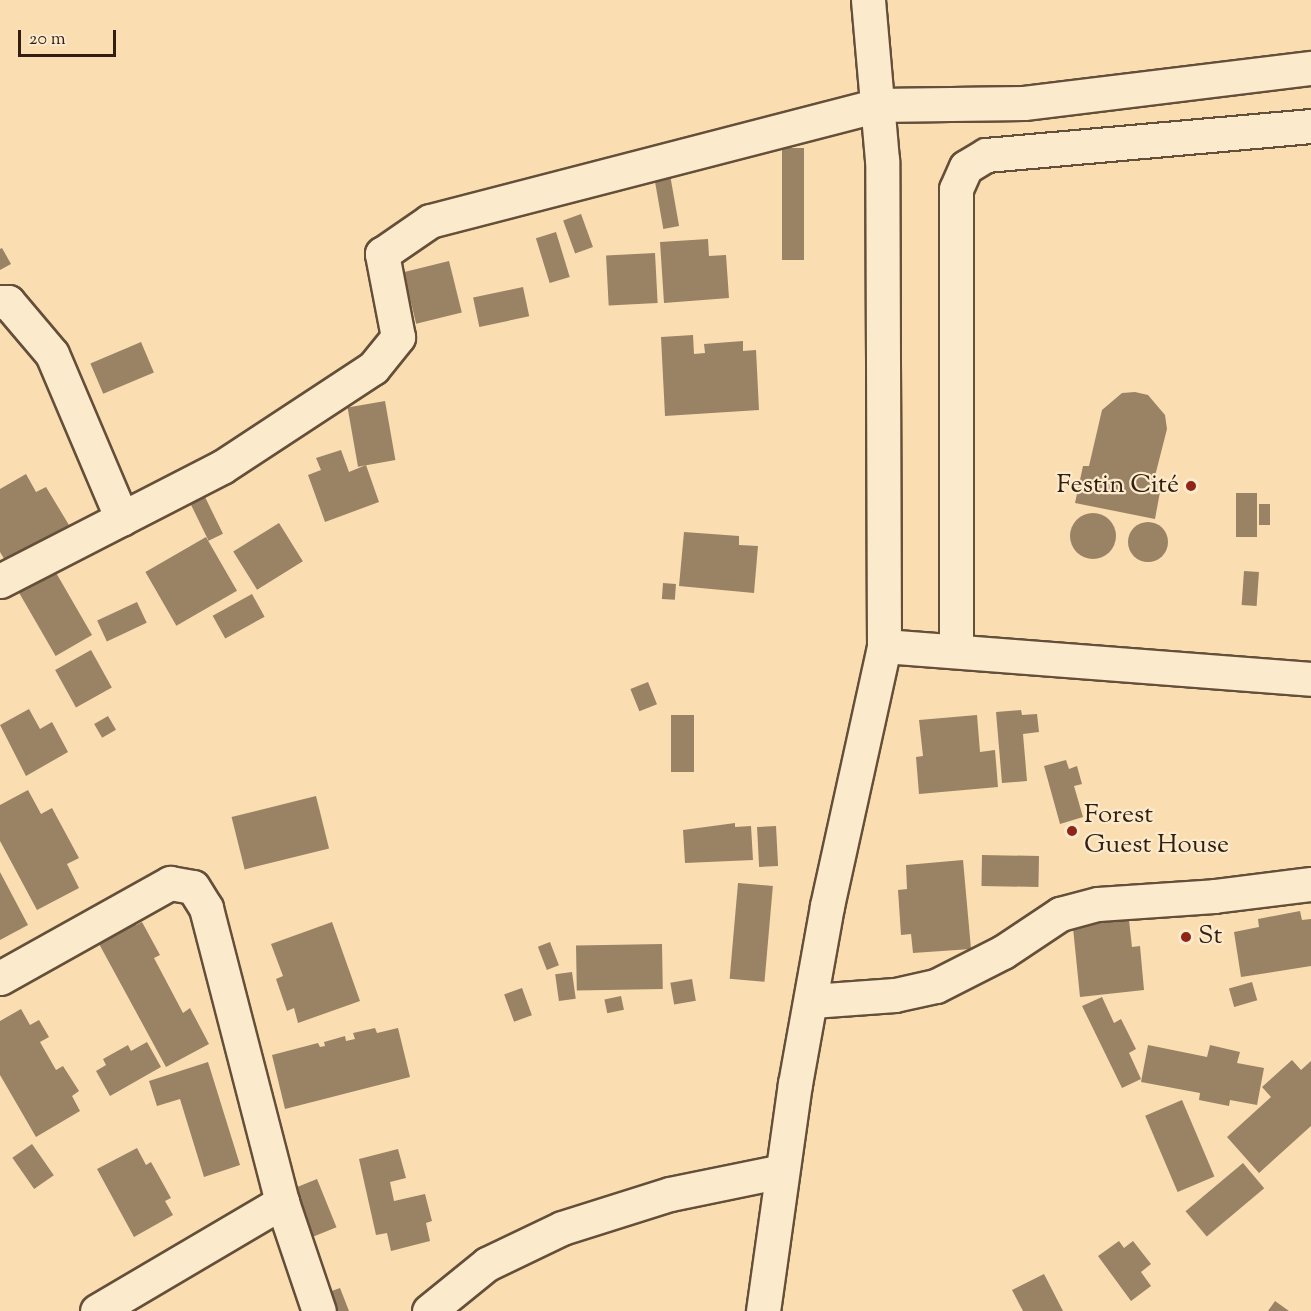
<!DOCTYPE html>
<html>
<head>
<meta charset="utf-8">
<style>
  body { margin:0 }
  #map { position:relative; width:1311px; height:1311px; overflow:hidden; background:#fadeb1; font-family:"Sorts Mill Goudy",serif }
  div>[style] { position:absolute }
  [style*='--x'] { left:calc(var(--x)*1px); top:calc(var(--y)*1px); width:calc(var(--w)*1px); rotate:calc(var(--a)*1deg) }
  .building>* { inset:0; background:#9a8265; transform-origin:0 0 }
  .round { border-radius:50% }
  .roads { filter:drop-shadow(2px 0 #644f3a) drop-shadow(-2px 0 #644f3a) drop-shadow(0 2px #644f3a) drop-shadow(0 -2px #644f3a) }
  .minor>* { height:33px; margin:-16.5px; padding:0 16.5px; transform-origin:16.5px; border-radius:16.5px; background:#fceacc }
  .dots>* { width:16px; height:16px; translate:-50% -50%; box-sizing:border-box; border:3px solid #fceacc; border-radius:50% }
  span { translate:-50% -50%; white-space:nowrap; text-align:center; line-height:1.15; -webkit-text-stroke:4.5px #fceacc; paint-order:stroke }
  .poi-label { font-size:26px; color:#321f12 }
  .right { translate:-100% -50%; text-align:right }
  .left { translate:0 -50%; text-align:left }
  .scale { position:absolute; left:18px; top:30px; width:98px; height:27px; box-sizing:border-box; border:3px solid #321f12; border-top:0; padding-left:8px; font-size:18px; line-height:21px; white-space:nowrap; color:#321f12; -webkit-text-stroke:4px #fceacc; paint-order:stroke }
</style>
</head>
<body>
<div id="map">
  <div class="building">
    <i style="left:782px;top:148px;width:22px;height:112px"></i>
    <i style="left:669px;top:169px;width:58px;height:16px;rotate:80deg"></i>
    <i style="left:581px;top:214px;width:35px;height:19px;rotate:70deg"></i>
    <i style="left:556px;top:232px;width:47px;height:21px;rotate:73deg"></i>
    <i style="clip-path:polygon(708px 239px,709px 256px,726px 255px,729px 298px,664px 303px,660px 242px)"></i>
    <i style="clip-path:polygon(2px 248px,11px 264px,0 270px,0 249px)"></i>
    <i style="left:655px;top:253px;width:50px;height:49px;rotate:87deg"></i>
    <i style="left:449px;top:261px;width:53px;height:47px;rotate:76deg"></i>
    <i style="left:523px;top:287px;width:30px;height:51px;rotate:78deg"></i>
    <i style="clip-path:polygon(693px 335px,694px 354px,705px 353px,704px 344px,743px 341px,743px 351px,756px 350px,759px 410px,665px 416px,661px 337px)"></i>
    <i style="left:141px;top:342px;width:33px;height:55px;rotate:67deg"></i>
    <i style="clip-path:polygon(1135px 392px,1148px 395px,1165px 415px,1167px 429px,1154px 480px,1162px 481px,1155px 519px,1075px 503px,1083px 466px,1089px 466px,1102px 410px,1122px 393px)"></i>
    <i style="left:385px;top:401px;width:60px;height:38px;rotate:80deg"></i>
    <i style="clip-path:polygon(341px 450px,349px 472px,366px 465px,379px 502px,325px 522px,308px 475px,321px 470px,316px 458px)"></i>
    <i style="clip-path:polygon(26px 474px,36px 492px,46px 487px,69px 525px,6px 562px,0 552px,0 489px)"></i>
    <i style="left:1236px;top:493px;width:21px;height:44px"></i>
    <i style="left:205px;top:497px;width:41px;height:16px;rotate:64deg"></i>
    <i style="left:1259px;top:504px;width:11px;height:21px"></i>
    <i class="round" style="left:1070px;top:513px;width:46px;height:46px"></i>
    <i class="round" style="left:1128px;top:522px;width:40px;height:40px"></i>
    <i style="left:279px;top:523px;width:45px;height:54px;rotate:58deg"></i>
    <i style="clip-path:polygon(684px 532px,739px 536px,739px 545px,758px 546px,754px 593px,679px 586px)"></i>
    <i style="left:206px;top:537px;width:62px;height:70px;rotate:60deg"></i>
    <i style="left:55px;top:571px;width:74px;height:42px;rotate:60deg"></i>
    <i style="left:1244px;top:571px;width:15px;height:34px;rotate:4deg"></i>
    <i style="left:663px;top:583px;width:13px;height:16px;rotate:4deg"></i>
    <i style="left:252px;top:594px;width:26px;height:45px;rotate:61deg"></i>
    <i style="left:137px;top:602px;width:23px;height:44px;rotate:65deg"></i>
    <i style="left:91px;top:650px;width:43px;height:41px;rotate:61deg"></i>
    <i style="left:648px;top:682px;width:24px;height:19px;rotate:68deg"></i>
    <i style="clip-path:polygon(29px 709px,40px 729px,52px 722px,68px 752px,26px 776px,0 725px)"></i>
    <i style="clip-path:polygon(1021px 710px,1022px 715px,1037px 714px,1039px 732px,1023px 734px,1027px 781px,1002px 783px,996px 712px)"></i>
    <i style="left:671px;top:715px;width:23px;height:57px"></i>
    <i style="clip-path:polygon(977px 715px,980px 752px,995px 750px,998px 787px,919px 794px,916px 757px,923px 756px,919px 720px)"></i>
    <i style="left:108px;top:716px;width:16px;height:16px;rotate:60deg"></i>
    <i style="clip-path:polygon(1066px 760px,1069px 769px,1077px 766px,1082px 784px,1074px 786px,1083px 817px,1060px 824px,1044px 766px)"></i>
    <i style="clip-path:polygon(28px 790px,41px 814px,52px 808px,79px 858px,67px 864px,79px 888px,37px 910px,0 841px,0 805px)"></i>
    <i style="left:316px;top:796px;width:54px;height:87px;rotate:76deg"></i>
    <i style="clip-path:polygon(735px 823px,735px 827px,751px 826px,753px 860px,685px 863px,683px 830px)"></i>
    <i style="left:776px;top:826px;width:40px;height:19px;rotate:87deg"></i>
    <i style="left:982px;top:855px;width:57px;height:31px;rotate:1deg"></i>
    <i style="clip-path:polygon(963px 860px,971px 949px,913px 953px,911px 934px,901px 935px,898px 890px,907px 889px,906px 865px)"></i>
    <i style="clip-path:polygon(0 872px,28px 925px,0 940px)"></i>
    <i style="left:738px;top:883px;width:35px;height:96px;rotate:5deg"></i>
    <i style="clip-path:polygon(1128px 911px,1132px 947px,1140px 946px,1144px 990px,1080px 997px,1072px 918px)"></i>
    <i style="clip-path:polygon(1300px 911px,1302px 920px,1311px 919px,1311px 966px,1241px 977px,1234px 932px,1259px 927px,1258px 919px)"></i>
    <i style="clip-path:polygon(134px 922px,136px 925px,142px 922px,160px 955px,154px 958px,183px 1013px,190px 1008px,209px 1044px,166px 1067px,98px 942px)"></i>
    <i style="clip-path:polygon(332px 922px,360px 1001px,298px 1023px,294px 1008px,287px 1011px,276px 979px,283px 976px,271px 944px)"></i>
    <i style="left:550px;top:942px;width:25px;height:13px;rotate:69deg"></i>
    <i style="left:662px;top:944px;width:45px;height:86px;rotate:89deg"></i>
    <i style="left:572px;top:972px;width:27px;height:17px;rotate:82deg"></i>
    <i style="left:692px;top:979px;width:22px;height:22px;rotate:80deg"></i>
    <i style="left:1252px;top:982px;width:19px;height:24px;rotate:74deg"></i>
    <i style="left:522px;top:988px;width:29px;height:19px;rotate:70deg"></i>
    <i style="left:621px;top:996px;width:14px;height:17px;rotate:78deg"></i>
    <i style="clip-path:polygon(1102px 997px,1114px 1023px,1121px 1019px,1136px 1049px,1129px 1053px,1141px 1079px,1122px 1088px,1082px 1006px)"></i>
    <i style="clip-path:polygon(21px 1009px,30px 1025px,39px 1020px,49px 1037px,40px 1042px,56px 1070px,63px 1066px,79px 1091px,72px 1096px,80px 1111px,36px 1137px,0 1075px,0 1021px)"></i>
    <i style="clip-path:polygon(375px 1028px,377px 1033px,398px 1028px,410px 1077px,285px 1109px,272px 1055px,318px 1043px,320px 1047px,325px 1046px,324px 1042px,345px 1036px,346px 1041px,355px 1039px,353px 1033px)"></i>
    <i style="clip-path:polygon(147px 1042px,161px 1067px,110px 1096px,96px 1071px,106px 1065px,103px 1059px,128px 1045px,131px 1051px)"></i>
    <i style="clip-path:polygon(1148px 1045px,1207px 1057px,1210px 1045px,1240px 1052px,1237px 1063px,1264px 1068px,1257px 1105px,1230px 1100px,1229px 1106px,1199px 1100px,1200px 1093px,1141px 1082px)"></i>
    <i style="clip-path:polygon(1292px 1060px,1301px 1070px,1311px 1061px,1311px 1126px,1259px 1173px,1227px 1137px,1271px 1097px,1262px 1087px)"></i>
    <i style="clip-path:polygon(208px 1062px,240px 1165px,204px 1177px,180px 1099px,157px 1106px,149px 1081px)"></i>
    <i style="left:1182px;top:1100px;width:83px;height:40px;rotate:67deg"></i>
    <i style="left:32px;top:1144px;width:38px;height:24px;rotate:55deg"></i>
    <i style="clip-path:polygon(137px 1148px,146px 1165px,151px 1162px,171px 1198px,165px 1201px,173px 1215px,134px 1237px,97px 1169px)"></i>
    <i style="clip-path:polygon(398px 1149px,406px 1178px,390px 1182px,394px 1201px,425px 1194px,432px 1221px,426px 1223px,430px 1241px,391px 1251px,387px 1233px,376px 1235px,359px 1159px)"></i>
    <i style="left:1243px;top:1163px;width:33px;height:75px;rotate:50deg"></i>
    <i style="left:317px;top:1179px;width:52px;height:26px;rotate:68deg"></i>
    <i style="clip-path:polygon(1119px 1241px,1124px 1248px,1133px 1241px,1151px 1264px,1141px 1272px,1151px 1286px,1131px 1301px,1098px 1256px)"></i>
    <i style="clip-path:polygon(1044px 1274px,1063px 1311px,1023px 1311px,1012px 1290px)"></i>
    <i style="clip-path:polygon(340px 1288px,349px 1311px,335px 1311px,329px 1292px)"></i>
    <i style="clip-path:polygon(1275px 1301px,1289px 1311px,1268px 1311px)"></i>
  </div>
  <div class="roads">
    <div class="minor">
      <i style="--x:0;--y:302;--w:8;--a:0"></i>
      <i style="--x:8;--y:302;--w:68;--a:49.8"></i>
      <i style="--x:52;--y:354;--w:179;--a:67"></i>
      <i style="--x:0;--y:581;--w:250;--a:-27.2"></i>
      <i style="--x:222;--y:467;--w:181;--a:-33.3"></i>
      <i style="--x:373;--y:368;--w:40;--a:-51"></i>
      <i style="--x:398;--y:337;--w:85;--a:-100.9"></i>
      <i style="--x:382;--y:254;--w:58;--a:-34.5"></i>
      <i style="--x:430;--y:221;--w:462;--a:-14.5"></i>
      <i style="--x:877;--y:105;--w:147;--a:-0.8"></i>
      <i style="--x:1024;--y:103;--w:289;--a:-7"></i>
      <i style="--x:884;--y:646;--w:428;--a:4.4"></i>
      <i style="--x:956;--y:651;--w:462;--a:-90"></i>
      <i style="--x:956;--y:189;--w:24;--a:-66"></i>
      <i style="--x:966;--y:167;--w:23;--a:-31"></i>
      <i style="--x:986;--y:155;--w:326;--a:-5.1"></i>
      <i style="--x:0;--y:978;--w:195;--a:-29.2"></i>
      <i style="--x:170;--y:883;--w:23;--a:10"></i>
      <i style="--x:193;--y:887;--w:25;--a:58"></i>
      <i style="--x:206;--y:908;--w:304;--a:75.5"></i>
      <i style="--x:282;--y:1202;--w:115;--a:71.3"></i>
      <i style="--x:812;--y:1001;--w:83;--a:-4.1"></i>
      <i style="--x:895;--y:995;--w:42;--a:-12.4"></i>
      <i style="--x:936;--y:986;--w:75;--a:-26.9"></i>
      <i style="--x:1003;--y:952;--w:69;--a:-33.7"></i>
      <i style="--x:1060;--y:914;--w:39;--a:-15"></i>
      <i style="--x:1098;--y:904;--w:116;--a:-3.9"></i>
      <i style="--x:1214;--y:896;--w:98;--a:-7.1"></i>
      <i style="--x:97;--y:1311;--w:215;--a:-30.5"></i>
      <i style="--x:429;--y:1311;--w:75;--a:-39"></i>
      <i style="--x:487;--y:1264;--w:83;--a:-25.6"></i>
      <i style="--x:562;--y:1228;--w:113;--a:-17.5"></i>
      <i style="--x:670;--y:1194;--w:114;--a:-11.6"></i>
      <i style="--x:763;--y:1311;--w:229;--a:-82"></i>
      <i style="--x:795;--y:1084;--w:181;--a:-79.8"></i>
      <i style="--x:827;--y:906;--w:266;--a:-77.6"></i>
      <i style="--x:884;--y:646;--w:486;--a:-90.2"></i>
      <i style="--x:882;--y:160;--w:161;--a:-95"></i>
    </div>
  </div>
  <div class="dots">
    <i style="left:1191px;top:486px;background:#8f2418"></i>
    <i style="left:1072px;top:831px;background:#8f2418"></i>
    <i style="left:1186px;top:937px;background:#8f2418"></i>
  </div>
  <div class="poi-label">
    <span class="right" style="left:1179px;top:486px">Festin Cité</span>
    <span class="left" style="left:1084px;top:831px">Forest<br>Guest House</span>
    <span class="left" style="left:1198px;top:937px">St</span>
  </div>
  <div class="scale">20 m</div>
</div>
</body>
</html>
